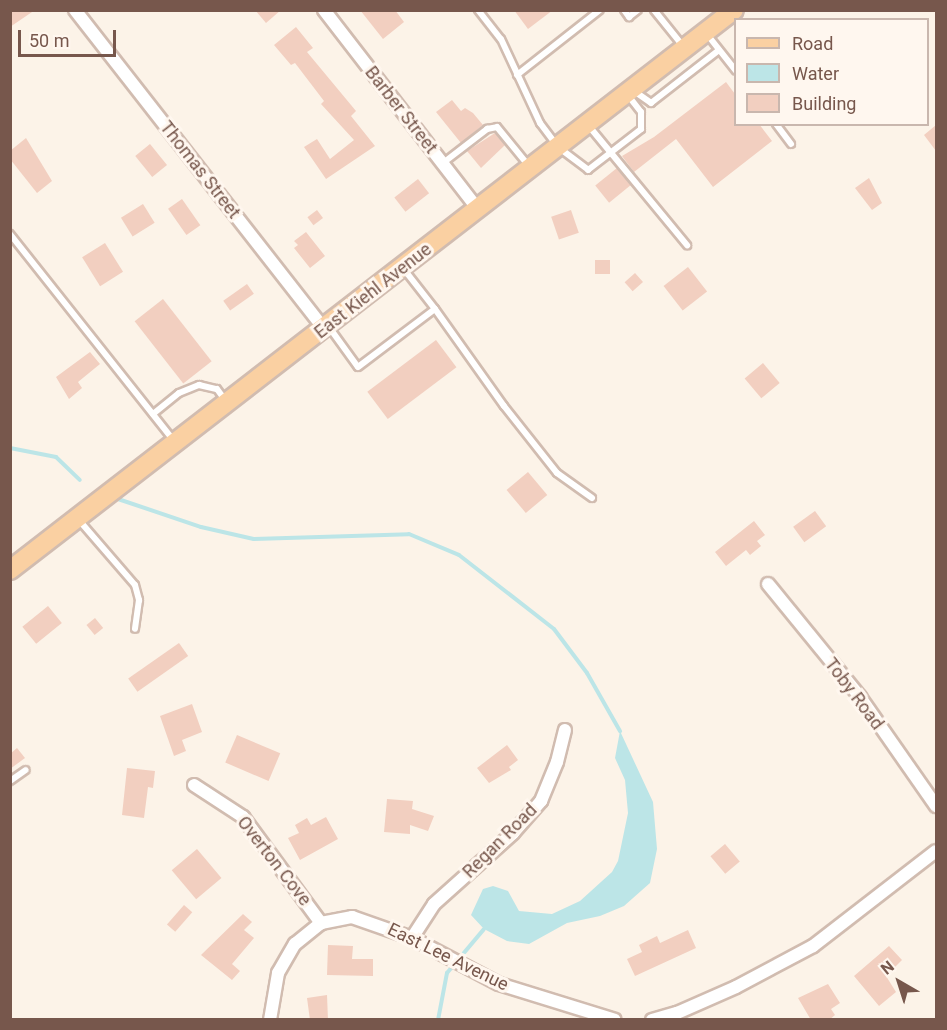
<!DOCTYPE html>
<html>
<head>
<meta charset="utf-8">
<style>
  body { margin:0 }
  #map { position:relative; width:947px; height:1030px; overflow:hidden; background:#fcf3e8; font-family:Roboto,sans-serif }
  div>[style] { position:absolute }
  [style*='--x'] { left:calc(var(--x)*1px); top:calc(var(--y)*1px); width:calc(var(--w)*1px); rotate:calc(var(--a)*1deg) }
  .water>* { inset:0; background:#bce5e7 }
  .stream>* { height:4px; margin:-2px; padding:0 2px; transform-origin:2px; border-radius:2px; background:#bce5e7 }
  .building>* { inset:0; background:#f2cfc0; transform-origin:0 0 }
  .roads { filter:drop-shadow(2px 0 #d1bcb0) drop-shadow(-2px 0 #d1bcb0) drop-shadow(0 2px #d1bcb0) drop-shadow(0 -2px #d1bcb0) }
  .service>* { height:6px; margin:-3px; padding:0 3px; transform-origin:3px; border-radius:3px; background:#fff }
  .minor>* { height:12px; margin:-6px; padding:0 6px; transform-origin:6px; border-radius:6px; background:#fff }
  .primary>* { height:18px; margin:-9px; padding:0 9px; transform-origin:9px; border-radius:9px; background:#fad0a2 }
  span { translate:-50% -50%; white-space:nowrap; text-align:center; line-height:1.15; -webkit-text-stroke:6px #fff7ef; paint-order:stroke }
  .street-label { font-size:18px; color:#77574c }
  .frame { position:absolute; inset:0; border:12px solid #77574c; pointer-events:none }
  .legend { position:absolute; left:734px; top:18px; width:195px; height:108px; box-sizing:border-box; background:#fff7ef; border:2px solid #c9b7ae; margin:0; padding:8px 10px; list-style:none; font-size:18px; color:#77574c }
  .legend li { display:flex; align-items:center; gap:12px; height:30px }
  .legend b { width:30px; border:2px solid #c9b7ae }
  .north { position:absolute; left:869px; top:952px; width:60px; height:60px; -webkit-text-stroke:4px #fff7ef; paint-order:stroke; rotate:321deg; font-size:16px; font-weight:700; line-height:24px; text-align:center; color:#77574c }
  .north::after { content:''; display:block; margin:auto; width:21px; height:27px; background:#77574c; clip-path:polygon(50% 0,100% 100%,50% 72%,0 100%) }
  .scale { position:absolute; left:18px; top:30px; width:98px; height:27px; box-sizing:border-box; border:3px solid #77574c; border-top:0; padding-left:8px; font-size:18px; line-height:21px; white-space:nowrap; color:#77574c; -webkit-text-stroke:4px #fff7ef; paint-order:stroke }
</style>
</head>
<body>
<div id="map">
  <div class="water">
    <i style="clip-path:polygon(620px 731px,653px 802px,657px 849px,650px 883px,624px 906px,600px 916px,567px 923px,529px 944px,507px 941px,484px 929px,471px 915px,483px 889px,493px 886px,508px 891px,519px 911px,552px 914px,580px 901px,612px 872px,618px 861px,628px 813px,625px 780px,615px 758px)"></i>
  </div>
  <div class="stream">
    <i style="--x:10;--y:448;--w:47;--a:11.1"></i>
    <i style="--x:56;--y:457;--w:33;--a:44"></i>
    <i style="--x:115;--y:498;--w:91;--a:18.6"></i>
    <i style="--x:201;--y:527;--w:54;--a:12.8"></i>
    <i style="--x:254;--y:539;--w:155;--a:-1.8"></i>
    <i style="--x:409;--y:534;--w:54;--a:22.8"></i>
    <i style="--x:459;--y:555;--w:120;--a:37.9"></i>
    <i style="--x:554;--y:629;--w:55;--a:53.1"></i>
    <i style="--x:587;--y:673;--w:67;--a:60.4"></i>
    <i style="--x:438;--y:1020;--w:48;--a:-79.2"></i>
    <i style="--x:447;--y:973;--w:57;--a:-49.9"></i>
  </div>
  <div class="building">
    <i style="clip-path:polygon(10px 10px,35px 10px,10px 27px)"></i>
    <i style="clip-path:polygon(255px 10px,281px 10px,266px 23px)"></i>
    <i style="clip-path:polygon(360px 10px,395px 10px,404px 22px,383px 39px)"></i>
    <i style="clip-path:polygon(514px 10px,553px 10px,528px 29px)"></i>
    <i style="clip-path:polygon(296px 27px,313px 48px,307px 52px,356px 111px,351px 116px,375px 146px,326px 179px,304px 147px,317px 139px,330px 159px,354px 140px,321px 104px,324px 101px,295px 63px,291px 65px,274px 45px)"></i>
    <i style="clip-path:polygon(726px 82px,735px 94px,735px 124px,759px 124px,772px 141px,713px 187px,676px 139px,634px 172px,622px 156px,654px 137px)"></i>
    <i style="clip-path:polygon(452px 100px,461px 111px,465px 108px,473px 113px,483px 125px,461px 143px,436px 112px)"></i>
    <i style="clip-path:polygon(936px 125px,936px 151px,924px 135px)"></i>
    <i style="clip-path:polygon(495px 133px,505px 145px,481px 168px,467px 151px)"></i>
    <i style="clip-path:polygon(26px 138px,52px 181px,37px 193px,10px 159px,10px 151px)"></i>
    <i style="left:150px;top:144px;width:27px;height:19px;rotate:51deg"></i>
    <i style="left:617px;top:168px;width:22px;height:28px;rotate:51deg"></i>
    <i style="clip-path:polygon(869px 178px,882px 203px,872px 210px,855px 188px)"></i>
    <i style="left:418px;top:179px;width:18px;height:30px;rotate:52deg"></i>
    <i style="left:182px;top:199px;width:32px;height:17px;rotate:55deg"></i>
    <i style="left:143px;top:204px;width:22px;height:26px;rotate:58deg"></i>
    <i style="left:317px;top:210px;width:10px;height:12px;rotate:53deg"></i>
    <i style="left:571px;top:210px;width:24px;height:21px;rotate:71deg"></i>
    <i style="clip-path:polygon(306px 232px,325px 256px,310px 268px,294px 248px,298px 245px,294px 241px)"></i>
    <i style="left:105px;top:243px;width:34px;height:27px;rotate:58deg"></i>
    <i style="left:595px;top:260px;width:15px;height:14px"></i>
    <i style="left:688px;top:267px;width:31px;height:31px;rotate:52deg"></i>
    <i style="left:635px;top:273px;width:12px;height:14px;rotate:48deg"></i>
    <i style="left:247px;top:284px;width:12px;height:29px;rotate:55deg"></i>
    <i style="left:163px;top:299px;width:79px;height:36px;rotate:52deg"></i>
    <i style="left:436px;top:340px;width:34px;height:86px;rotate:53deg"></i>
    <i style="clip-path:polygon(90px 352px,100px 364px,78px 382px,82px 388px,69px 399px,56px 377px)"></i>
    <i style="left:763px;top:363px;width:26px;height:24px;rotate:50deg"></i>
    <i style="left:528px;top:472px;width:30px;height:28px;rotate:50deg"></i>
    <i style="left:815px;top:511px;width:19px;height:27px;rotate:54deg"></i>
    <i style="clip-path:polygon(754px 521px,765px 535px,757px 541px,761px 546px,750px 555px,746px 550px,726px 566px,715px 552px)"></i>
    <i style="left:48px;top:606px;width:22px;height:33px;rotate:51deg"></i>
    <i style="left:95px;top:618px;width:13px;height:11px;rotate:51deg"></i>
    <i style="left:179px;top:643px;width:16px;height:62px;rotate:55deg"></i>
    <i style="clip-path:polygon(192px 704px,202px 732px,182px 740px,186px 751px,174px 756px,160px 716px)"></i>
    <i style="left:237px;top:735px;width:47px;height:30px;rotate:23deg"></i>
    <i style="clip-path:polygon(507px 745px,518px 760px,509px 767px,511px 770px,489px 783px,477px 768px)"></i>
    <i style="clip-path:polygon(17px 748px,25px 758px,10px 769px,10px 754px)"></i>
    <i style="clip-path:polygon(127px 768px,155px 771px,153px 788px,148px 787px,144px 818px,122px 815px)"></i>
    <i style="clip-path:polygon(387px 799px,413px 801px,412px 809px,434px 816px,428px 831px,410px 825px,410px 834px,384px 832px)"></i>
    <i style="clip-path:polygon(326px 817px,338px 839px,300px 860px,288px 838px,299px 833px,295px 825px,307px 818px,311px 825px)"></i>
    <i style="left:725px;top:844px;width:23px;height:19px;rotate:50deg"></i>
    <i style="left:197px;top:849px;width:38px;height:33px;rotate:50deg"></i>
    <i style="left:184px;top:905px;width:11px;height:26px;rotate:41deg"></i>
    <i style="clip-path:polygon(243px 914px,252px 922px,244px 930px,254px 938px,232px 964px,240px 971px,232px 980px,201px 955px)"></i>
    <i style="clip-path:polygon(688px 930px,696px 948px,635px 976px,627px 959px,642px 952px,639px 945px,657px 936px,660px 943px)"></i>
    <i style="clip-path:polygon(328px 945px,353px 946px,352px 959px,373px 959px,373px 976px,327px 975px)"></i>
    <i style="clip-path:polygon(889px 946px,902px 960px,886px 976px,896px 992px,879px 1006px,854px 976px)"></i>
    <i style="clip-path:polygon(828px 984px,840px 1003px,831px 1009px,835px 1015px,829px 1020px,811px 1020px,798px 998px)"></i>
    <i style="clip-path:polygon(327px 995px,328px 1020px,310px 1020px,307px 998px)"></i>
  </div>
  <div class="roads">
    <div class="service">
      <i style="--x:478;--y:10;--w:37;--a:52"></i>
      <i style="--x:501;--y:39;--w:93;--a:65.1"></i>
      <i style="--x:540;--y:123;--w:30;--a:53"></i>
      <i style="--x:558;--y:147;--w:38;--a:37"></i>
      <i style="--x:588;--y:170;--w:67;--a:-37.7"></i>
      <i style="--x:641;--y:129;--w:17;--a:-90"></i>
      <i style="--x:641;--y:112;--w:23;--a:-128"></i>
      <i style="--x:624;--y:10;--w:9;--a:54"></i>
      <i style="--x:629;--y:17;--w:11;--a:-38"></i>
      <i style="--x:654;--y:10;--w:46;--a:51.1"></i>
      <i style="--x:706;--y:33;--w:48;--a:51.7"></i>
      <i style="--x:517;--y:75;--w:105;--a:-38.1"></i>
      <i style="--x:634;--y:91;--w:21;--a:35"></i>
      <i style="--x:651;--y:103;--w:86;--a:-37.9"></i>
      <i style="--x:776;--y:124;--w:25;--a:53"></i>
      <i style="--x:588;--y:125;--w:156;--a:50.5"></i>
      <i style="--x:443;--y:163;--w:56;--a:-37.7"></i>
      <i style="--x:487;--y:129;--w:10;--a:-11"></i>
      <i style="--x:497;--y:127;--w:49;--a:50.8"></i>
      <i style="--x:10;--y:234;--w:263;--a:51.6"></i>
      <i style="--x:435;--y:309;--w:119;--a:54.6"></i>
      <i style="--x:504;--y:406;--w:85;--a:51.7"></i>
      <i style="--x:557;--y:473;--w:43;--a:35.5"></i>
      <i style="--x:329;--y:327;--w:49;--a:54.1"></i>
      <i style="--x:358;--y:367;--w:96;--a:-37"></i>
      <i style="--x:435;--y:309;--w:52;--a:-128"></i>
      <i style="--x:153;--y:414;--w:33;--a:-39"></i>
      <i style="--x:179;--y:393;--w:22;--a:-22"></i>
      <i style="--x:199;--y:385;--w:18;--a:13"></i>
      <i style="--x:217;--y:389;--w:14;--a:54"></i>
      <i style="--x:78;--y:519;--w:87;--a:49.2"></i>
      <i style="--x:135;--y:585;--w:16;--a:75"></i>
      <i style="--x:139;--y:600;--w:29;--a:98"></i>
      <i style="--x:10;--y:781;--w:19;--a:-35"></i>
    </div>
    <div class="minor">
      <i style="--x:75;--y:10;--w:405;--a:52"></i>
      <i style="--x:324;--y:10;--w:252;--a:52.3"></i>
      <i style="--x:768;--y:584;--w:146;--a:50.8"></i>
      <i style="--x:860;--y:697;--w:133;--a:55.1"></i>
      <i style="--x:194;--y:785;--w:59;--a:33.1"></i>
      <i style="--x:243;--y:817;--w:132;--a:53.7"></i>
      <i style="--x:412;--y:938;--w:40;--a:-57.1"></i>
      <i style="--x:434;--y:904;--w:106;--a:-41.9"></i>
      <i style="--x:513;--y:833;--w:43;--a:-48.8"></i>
      <i style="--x:541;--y:801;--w:42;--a:-67.7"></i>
      <i style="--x:557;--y:762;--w:33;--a:-76"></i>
      <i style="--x:270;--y:1020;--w:48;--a:-80.3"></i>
      <i style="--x:278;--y:973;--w:34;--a:-60"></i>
      <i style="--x:295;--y:944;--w:33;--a:-39"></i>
      <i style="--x:321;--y:923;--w:32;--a:-11"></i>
      <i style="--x:352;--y:917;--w:64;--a:19.3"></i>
      <i style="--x:412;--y:938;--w:98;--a:27.9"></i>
      <i style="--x:499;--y:984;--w:121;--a:17.2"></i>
      <i style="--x:652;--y:1020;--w:26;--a:-16"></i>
      <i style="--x:677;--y:1013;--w:64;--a:-23.8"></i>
      <i style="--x:736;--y:987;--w:87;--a:-28"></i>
      <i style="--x:813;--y:946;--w:155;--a:-37.7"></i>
    </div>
    <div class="primary">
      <i style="--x:10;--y:570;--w:915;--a:-37.72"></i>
    </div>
  </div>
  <div class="street-label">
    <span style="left:401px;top:110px;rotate:52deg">Barber Street</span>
    <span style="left:200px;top:170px;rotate:52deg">Thomas Street</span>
    <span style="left:373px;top:291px;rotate:-38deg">East Kiehl Avenue</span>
    <span style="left:854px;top:694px;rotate:53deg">Toby Road</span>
    <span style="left:500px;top:841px;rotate:-45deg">Regan Road</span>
    <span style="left:274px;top:861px;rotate:52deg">Overton Cove</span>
    <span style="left:448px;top:957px;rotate:26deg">East Lee Avenue</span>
  </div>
  <div class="frame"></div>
  <ul class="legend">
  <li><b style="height:8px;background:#fad0a2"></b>Road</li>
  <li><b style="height:16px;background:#bce5e7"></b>Water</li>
  <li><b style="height:16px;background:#f2cfc0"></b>Building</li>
  </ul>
  <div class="north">N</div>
  <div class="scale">50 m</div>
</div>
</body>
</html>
